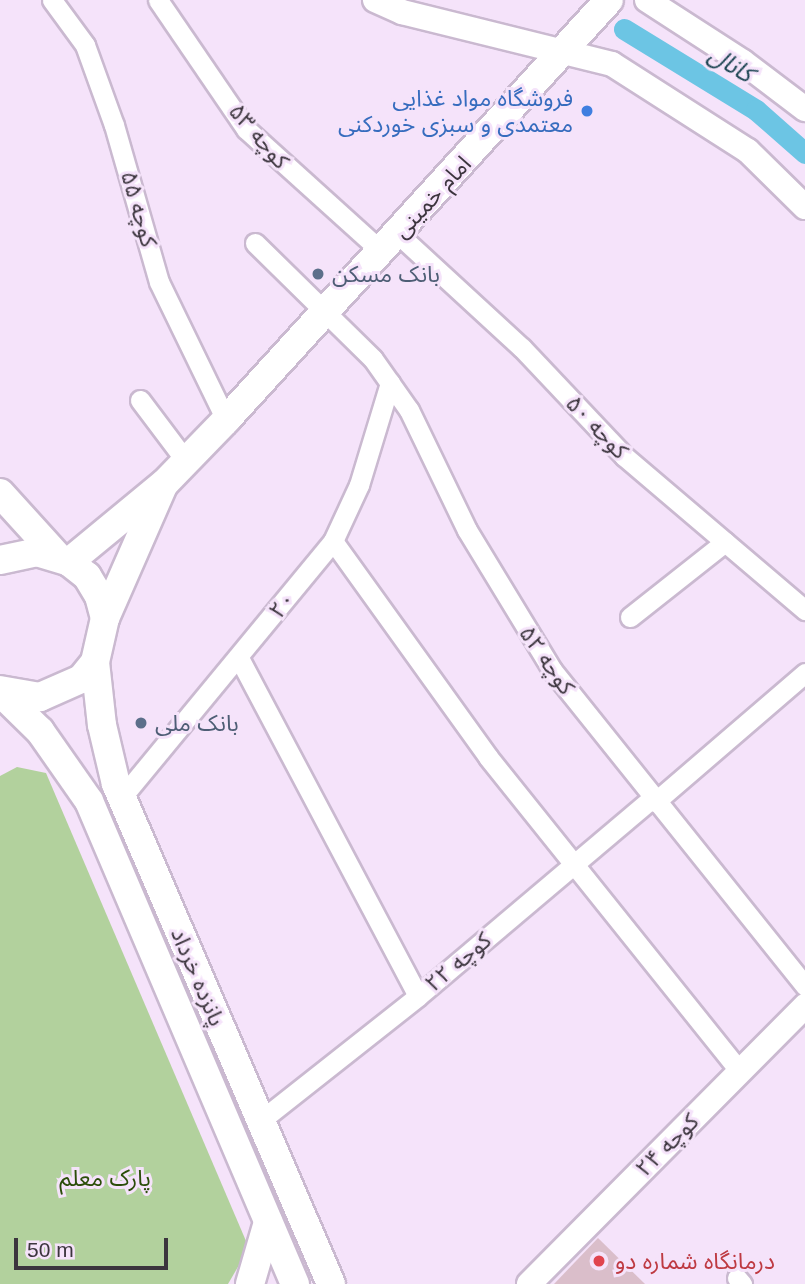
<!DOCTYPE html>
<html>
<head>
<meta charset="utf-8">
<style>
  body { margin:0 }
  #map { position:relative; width:805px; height:1284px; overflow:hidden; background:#f5e3fa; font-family:Helvetica,"Noto Sans Arabic",sans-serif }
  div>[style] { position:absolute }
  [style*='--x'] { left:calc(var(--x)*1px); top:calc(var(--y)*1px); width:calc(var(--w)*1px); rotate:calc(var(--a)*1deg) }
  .green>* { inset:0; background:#b2d19d }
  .canal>* { height:21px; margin:-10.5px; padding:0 10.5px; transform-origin:10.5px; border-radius:10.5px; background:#6cc5e4 }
  .building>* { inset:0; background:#dabeca }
  .roads { filter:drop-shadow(2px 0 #cab9d0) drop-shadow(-2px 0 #cab9d0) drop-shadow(0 2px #cab9d0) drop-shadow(0 -2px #cab9d0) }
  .minor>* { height:19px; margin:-9.5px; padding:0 9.5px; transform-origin:9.5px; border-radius:9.5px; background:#fff }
  .tertiary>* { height:24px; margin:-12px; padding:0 12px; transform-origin:12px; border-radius:12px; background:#fff }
  .secondary>* { height:28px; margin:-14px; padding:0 14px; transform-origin:14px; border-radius:14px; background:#fff }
  .dots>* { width:19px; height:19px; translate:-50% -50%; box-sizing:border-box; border:4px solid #f5e3fa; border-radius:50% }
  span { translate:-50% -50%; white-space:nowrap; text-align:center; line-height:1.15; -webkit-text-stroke:6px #f5e3fa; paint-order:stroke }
  .shop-label { font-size:23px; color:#366cbe }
  .right { translate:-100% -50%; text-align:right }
  .street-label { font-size:23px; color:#3c353e }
  .service-label { font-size:23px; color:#4e5e75 }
  .left { translate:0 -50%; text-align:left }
  .park-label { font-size:23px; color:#2b4d09 }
  .health-label { font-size:23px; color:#be3a42 }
  .water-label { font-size:24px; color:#1c4452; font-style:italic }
  .scale { position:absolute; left:14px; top:1238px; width:154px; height:32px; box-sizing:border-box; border:4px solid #3c353e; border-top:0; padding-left:9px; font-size:21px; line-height:24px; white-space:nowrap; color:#3c353e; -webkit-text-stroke:5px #f5e3fa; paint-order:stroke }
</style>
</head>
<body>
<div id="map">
  <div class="green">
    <i style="clip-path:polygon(17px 767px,46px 773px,249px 1248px,228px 1284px,0 1284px,0 776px)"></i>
  </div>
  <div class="canal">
    <i style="--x:624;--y:29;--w:155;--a:31.5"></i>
    <i style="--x:756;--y:110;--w:65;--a:41.3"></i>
  </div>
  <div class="building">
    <i style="clip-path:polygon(598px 1238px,645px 1284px,554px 1284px)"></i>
  </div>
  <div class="roads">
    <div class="minor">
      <i style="--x:52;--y:0;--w:56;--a:53.7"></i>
      <i style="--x:85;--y:45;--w:85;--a:70.1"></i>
      <i style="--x:114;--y:125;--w:163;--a:74"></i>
      <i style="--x:159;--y:282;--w:153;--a:64.1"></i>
      <i style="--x:158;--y:0;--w:156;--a:55.7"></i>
      <i style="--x:246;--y:129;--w:183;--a:42.1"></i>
      <i style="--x:398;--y:234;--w:168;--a:42.6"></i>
      <i style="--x:522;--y:348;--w:149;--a:46.6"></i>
      <i style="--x:624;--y:456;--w:238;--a:40.4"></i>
      <i style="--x:255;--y:243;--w:165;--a:44.5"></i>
      <i style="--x:373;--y:359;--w:62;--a:54.8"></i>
      <i style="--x:409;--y:410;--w:133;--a:64.2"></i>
      <i style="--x:467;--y:530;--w:164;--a:58.7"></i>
      <i style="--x:552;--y:670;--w:405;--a:51.3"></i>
      <i style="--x:140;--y:400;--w:76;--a:53"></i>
      <i style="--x:333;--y:541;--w:266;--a:54.3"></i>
      <i style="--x:488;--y:757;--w:403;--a:51.3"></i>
      <i style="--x:630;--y:617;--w:121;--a:-38.3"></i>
      <i style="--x:239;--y:658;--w:382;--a:62.1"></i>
      <i style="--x:122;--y:797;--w:332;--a:-50.5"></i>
      <i style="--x:333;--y:541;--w:62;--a:-65.1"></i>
      <i style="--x:359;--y:485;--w:107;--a:-73.1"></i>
      <i style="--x:655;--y:802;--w:198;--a:-40.7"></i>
      <i style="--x:260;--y:1121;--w:201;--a:-38.3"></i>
      <i style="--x:418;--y:996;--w:307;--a:-40.2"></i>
      <i style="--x:737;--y:1278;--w:8;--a:50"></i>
    </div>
    <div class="tertiary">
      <i style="--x:375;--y:0;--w:30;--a:24"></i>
      <i style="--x:402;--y:12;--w:216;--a:13.9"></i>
      <i style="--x:612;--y:64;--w:161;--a:32.6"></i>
      <i style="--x:748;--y:151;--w:80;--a:44.5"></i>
      <i style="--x:647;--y:0;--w:114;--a:32.9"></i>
      <i style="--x:743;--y:62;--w:78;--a:37.2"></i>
      <i style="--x:529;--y:1284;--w:392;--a:-45.2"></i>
    </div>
    <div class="secondary">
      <i style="--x:0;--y:493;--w:86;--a:47.8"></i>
      <i style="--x:0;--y:560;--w:38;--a:-12"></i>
      <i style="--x:37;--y:552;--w:34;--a:17"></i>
      <i style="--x:69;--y:562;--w:23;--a:38"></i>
      <i style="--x:87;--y:576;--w:23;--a:59"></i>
      <i style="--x:99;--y:596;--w:23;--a:75"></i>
      <i style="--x:105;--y:618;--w:45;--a:102.8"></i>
      <i style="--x:95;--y:662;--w:22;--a:129"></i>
      <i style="--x:81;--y:679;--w:45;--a:156.3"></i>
      <i style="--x:40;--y:697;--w:41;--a:-170.1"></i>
      <i style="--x:69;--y:562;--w:124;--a:-39.5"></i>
      <i style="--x:165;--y:483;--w:88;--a:-45.9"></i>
      <i style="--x:226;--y:420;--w:568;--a:-47.64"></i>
      <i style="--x:105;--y:618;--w:142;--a:-66.3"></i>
      <i style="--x:95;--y:662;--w:63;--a:83.7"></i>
      <i style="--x:102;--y:725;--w:61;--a:76.7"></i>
      <i style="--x:116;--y:784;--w:544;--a:66.73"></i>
      <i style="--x:0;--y:692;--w:56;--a:44.3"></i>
      <i style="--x:40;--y:731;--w:85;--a:55"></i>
      <i style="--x:89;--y:801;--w:525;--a:66.9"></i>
      <i style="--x:250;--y:1284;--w:65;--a:-73.8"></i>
    </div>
  </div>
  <div class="dots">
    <i style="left:587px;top:111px;background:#3f7fe0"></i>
    <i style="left:318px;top:274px;background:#5c6f8a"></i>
    <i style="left:141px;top:723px;background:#5c6f8a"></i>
    <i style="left:599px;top:1261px;background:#e0444e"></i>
  </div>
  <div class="shop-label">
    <span class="right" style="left:573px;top:111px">فروشگاه مواد غذایی<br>معتمدی و سبزی خوردکنی</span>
  </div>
  <div class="street-label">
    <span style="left:259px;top:136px;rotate:49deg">کوچه ۵۳</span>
    <span style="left:432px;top:197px;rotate:-47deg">امام خمینی</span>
    <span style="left:139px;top:209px;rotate:74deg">کوچه ۵۵</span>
    <span style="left:597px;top:427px;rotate:46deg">کوچه ۵۰</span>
    <span style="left:282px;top:605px;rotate:-51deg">۲۰</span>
    <span style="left:547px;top:660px;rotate:55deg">کوچه ۵۲</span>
    <span style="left:458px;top:962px;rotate:-40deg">کوچه ۲۲</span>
    <span style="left:198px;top:977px;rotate:67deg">پانزده خرداد</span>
    <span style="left:667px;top:1145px;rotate:-45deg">کوچه ۲۴</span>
  </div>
  <div class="service-label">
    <span class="left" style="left:332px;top:274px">بانک مسکن</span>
    <span class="left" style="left:155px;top:723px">بانک ملی</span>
  </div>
  <div class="park-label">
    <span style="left:105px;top:1178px">پارک معلم</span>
  </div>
  <div class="health-label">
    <span class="left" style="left:615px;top:1261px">درمانگاه شماره دو</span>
  </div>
  <div class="water-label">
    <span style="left:731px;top:64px;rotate:31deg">کانال</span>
  </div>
  <div class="scale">50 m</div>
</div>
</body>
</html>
